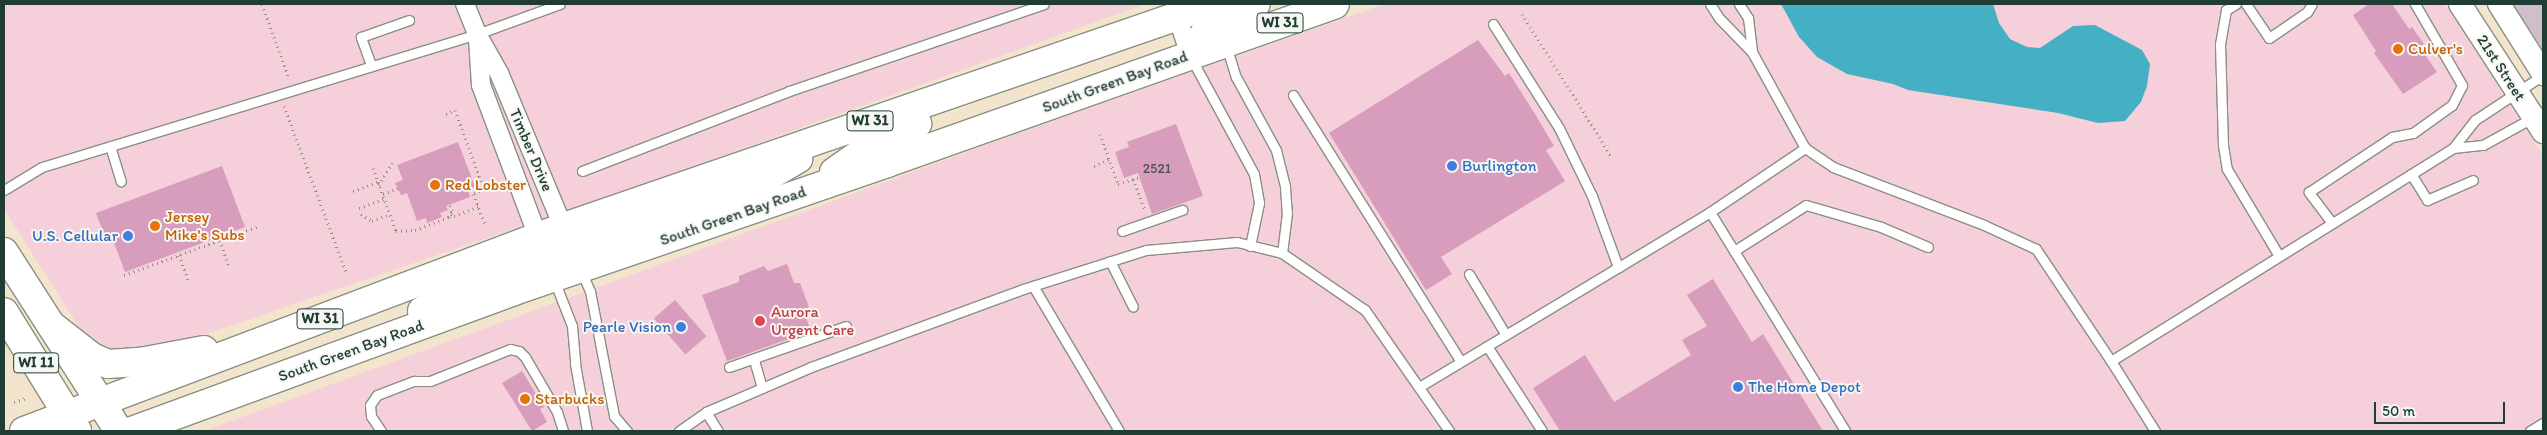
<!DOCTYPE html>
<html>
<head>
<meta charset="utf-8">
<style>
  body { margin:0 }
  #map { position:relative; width:2547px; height:435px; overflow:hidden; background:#f3e4ce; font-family:Itim,sans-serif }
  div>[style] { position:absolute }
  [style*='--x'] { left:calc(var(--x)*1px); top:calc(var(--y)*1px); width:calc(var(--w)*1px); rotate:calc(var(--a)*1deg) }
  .built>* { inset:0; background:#f5cfda }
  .industrial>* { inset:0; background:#d1bdcb }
  .water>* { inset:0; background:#45b0c4 }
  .building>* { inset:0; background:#d89cbd; transform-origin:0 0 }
  .path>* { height:3px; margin-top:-1.5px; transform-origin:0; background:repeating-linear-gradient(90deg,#899081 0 1px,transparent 0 5px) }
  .roads { filter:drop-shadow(1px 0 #899081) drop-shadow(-1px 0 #899081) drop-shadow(0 1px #899081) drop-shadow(0 -1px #899081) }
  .service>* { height:9px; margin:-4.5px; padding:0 4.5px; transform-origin:4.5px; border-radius:4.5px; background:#fff }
  .minor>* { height:18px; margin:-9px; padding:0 9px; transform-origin:9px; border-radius:9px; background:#fff }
  .tertiary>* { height:22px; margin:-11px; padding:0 11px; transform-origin:11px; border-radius:11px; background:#fff }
  .primary>* { height:28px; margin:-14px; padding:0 14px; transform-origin:14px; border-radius:14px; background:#fff }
  .dots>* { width:14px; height:14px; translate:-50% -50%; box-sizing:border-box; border:2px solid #f6f6f2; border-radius:50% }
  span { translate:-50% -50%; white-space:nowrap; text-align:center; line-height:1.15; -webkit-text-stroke:4px #f6f6f2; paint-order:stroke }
  .number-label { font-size:14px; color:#4d5556 }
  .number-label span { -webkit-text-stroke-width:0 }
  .shield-label span { padding:1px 4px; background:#f6f6f2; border:1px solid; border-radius:4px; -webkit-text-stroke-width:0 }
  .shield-label { font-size:15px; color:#1f3d34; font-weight:700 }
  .food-label { font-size:16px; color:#c56008 }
  .left { translate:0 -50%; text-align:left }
  .street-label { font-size:16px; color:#1f3d34 }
  .shop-label { font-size:16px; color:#366cbe }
  .right { translate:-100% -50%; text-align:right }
  .health-label { font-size:16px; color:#be3a42 }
  .frame { position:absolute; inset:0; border:5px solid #1f3d34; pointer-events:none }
  .scale { position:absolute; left:2374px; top:402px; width:131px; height:22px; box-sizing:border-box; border:2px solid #1f3d34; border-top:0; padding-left:6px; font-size:15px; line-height:18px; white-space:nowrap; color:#1f3d34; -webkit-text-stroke:4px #f6f6f2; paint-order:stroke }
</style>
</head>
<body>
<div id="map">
  <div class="built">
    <i style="clip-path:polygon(4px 4px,1145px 4px,625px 191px,156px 351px,115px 359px,89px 343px,4px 209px)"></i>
    <i style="clip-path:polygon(1385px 4px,2445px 4px,2543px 156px,2543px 431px,204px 431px,1022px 132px)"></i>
  </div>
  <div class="industrial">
    <i style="clip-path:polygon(2513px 4px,2543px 4px,2543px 50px)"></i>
  </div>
  <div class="water">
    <i style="clip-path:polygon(1781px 4px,1993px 4px,1999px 23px,2010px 39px,2027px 47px,2040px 48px,2073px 26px,2095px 25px,2142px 50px,2150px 64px,2147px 86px,2141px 102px,2125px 121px,2098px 123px,2058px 113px,1908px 90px,1893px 84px,1847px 74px,1817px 57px,1799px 37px)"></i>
  </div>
  <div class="building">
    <i style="clip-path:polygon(2369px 4px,2392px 4px,2409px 29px,2412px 27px,2424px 44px,2419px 46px,2437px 72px,2403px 94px,2374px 53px,2376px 51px,2353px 15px)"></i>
    <i style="clip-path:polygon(1478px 40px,1505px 76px,1509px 73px,1535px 114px,1554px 146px,1546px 150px,1565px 181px,1441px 257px,1452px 274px,1426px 290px,1329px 133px)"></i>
    <i style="clip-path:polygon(1176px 124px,1203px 196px,1152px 214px,1138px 173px,1124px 178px,1115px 152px,1129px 147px,1127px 142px)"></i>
    <i style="clip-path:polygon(458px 142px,475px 187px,468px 190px,470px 197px,446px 206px,448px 210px,440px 213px,442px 217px,427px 223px,426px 218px,417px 221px,407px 193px,401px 195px,395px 183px,403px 180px,397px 165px)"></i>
    <i style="clip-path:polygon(222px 166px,245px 227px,125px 272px,113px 240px,107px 242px,96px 213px)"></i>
    <i style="clip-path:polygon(787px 264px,794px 283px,800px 283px,809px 307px,805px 309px,804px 312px,811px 331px,727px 361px,702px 295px,739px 282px,739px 276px,764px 266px,768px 271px)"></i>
    <i style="clip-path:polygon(1713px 279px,1752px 342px,1763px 334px,1823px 431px,1560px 431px,1533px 388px,1585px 355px,1614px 402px,1691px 355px,1682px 340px,1707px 326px,1687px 295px)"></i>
    <i style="left:675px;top:300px;width:48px;height:28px;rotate:49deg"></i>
    <i style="clip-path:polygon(522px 371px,544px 407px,540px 409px,547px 422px,532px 431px,502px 383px)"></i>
  </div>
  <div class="path">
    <i style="--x:262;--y:4;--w:79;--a:70"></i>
    <i style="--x:1522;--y:14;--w:168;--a:57.9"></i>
    <i style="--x:284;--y:106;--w:177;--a:69.5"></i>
    <i style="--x:446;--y:114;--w:10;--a:-24"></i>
    <i style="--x:455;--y:110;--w:82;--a:70"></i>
    <i style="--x:483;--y:187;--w:5;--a:127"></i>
    <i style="--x:480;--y:191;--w:8;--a:157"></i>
    <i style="--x:473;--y:194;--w:32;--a:68"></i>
    <i style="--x:1100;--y:134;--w:53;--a:70.2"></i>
    <i style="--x:1118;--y:184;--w:22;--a:-18"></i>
    <i style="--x:1094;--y:166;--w:17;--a:-25"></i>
    <i style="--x:373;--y:168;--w:67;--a:69.9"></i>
    <i style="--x:396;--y:231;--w:19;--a:-3"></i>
    <i style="--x:415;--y:230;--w:36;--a:-21"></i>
    <i style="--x:449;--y:217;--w:7;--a:-63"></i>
    <i style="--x:452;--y:211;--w:6;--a:-108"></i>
    <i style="--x:1133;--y:179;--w:34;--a:69"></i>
    <i style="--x:379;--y:185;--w:29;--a:-59"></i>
    <i style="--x:353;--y:191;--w:27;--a:-20"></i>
    <i style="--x:383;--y:194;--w:17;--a:-21"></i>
    <i style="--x:359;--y:208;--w:27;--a:-20"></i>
    <i style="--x:361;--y:214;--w:13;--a:32"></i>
    <i style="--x:372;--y:221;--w:19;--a:-21"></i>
    <i style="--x:451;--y:214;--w:4;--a:34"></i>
    <i style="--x:454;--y:216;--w:26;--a:-21"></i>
    <i style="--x:220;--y:240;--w:26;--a:72"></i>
    <i style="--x:179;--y:255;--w:27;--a:70"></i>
    <i style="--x:124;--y:275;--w:144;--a:-19.9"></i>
    <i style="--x:14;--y:402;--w:13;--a:-18"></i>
  </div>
  <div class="roads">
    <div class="service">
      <i style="--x:1710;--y:4;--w:17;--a:57"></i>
      <i style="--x:1719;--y:18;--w:47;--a:45.9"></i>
      <i style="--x:1752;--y:52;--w:110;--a:61.1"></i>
      <i style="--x:1805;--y:148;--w:34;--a:34"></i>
      <i style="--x:1833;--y:167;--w:162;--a:21"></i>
      <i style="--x:1984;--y:225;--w:57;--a:24.8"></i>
      <i style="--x:2036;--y:249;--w:135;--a:56.2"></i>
      <i style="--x:2111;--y:361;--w:83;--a:57.8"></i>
      <i style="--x:1739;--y:4;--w:17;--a:57"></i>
      <i style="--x:1748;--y:18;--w:34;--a:83"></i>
      <i style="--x:2236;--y:4;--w:12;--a:149"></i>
      <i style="--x:2226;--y:10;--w:35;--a:100"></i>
      <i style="--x:2220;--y:44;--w:101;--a:88.3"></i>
      <i style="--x:2223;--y:145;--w:24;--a:81"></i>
      <i style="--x:2227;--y:169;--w:101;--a:59.1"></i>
      <i style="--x:2246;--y:4;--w:41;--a:55.9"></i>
      <i style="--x:2269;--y:38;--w:46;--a:-34.4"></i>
      <i style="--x:2307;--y:12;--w:9;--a:-58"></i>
      <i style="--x:1493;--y:24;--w:123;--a:57.6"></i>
      <i style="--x:1559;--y:128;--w:76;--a:64.1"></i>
      <i style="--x:1592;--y:196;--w:76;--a:69.9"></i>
      <i style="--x:1226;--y:45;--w:34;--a:73"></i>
      <i style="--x:1236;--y:77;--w:83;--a:61.3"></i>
      <i style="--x:1276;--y:150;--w:38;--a:76"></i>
      <i style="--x:1285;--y:187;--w:26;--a:86"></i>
      <i style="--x:1287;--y:213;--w:40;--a:97.1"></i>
      <i style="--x:1191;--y:58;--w:132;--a:61.5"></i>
      <i style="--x:1254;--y:174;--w:29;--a:80"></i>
      <i style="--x:1259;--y:203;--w:44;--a:101.8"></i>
      <i style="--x:371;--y:65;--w:30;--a:-110"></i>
      <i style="--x:361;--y:37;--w:51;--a:-19.5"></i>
      <i style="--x:1293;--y:95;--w:315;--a:57.8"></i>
      <i style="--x:110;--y:146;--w:37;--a:73"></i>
      <i style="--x:2453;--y:148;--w:30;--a:-6"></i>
      <i style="--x:2483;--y:145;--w:68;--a:-28.8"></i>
      <i style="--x:582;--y:171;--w:222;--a:-21.1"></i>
      <i style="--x:789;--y:91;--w:269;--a:-18.8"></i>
      <i style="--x:2411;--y:174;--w:31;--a:58"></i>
      <i style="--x:2427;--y:200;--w:50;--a:-23.5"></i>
      <i style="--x:4;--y:190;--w:44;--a:-31.2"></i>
      <i style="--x:42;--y:167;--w:455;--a:-17"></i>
      <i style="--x:477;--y:34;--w:88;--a:-19.9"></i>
      <i style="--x:1710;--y:212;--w:257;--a:58.3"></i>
      <i style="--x:2332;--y:223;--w:39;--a:-127"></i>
      <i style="--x:2309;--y:192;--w:100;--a:-33.5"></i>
      <i style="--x:2392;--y:137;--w:21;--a:-11"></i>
      <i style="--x:2413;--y:133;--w:48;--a:-35.7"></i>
      <i style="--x:2452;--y:105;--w:22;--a:-63"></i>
      <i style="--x:2462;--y:85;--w:94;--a:-120.1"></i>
      <i style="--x:1122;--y:231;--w:64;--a:-19.3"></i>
      <i style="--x:1734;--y:251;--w:85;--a:-32.6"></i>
      <i style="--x:1806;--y:205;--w:78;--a:16.3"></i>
      <i style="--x:1881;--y:227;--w:51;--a:23.1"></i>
      <i style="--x:1110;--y:261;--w:51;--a:63.4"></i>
      <i style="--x:581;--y:271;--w:22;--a:66"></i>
      <i style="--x:590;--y:291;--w:127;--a:79.1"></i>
      <i style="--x:614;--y:416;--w:20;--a:49"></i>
      <i style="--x:1469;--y:274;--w:71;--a:58.8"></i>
      <i style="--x:554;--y:280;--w:49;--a:68.6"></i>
      <i style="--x:572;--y:326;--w:38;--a:85"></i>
      <i style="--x:575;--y:364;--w:68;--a:79.8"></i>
      <i style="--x:1033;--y:286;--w:169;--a:59.3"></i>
      <i style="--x:1487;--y:346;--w:101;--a:57.1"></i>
      <i style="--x:754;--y:360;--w:29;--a:74"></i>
      <i style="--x:2111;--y:361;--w:403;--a:-31.9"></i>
      <i style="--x:2453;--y:148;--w:36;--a:-52"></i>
      <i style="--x:2475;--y:120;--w:82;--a:-33.5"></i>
      <i style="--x:729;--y:367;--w:124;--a:-19.3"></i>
      <i style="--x:1419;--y:387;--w:340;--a:-31"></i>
      <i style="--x:1710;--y:212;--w:115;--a:-34"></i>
      <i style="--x:706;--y:412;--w:22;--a:58"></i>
      <i style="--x:381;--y:431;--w:18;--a:-124"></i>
      <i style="--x:371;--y:416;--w:11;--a:-95"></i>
      <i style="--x:370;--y:405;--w:12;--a:-55"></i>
      <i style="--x:377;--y:395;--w:40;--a:-21"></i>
      <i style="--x:414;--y:381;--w:16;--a:0"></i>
      <i style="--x:430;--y:381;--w:86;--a:-21.8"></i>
      <i style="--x:510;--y:349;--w:9;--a:13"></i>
      <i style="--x:519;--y:351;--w:8;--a:45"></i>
      <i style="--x:525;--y:357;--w:64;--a:59.8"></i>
      <i style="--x:557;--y:412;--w:20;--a:72"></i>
      <i style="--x:679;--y:431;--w:33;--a:-35"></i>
      <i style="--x:706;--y:412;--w:114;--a:-23.2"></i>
      <i style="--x:811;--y:367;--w:226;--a:-20.2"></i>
      <i style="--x:1023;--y:289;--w:129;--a:-17.6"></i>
      <i style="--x:1146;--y:250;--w:91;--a:-5"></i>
      <i style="--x:1237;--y:242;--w:46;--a:13.7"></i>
      <i style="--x:1282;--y:253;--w:101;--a:34.5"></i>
      <i style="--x:1365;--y:310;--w:147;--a:55.2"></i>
      <i style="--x:2530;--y:431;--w:15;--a:-32"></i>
    </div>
    <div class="minor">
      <i style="--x:465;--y:4;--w:32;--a:68"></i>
      <i style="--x:477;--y:34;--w:45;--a:60.6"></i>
      <i style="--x:499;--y:73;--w:177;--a:67.4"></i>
      <i style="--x:1176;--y:7;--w:9;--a:84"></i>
      <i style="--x:1177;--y:16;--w:41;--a:71.6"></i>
      <i style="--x:478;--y:39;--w:46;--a:86.3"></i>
      <i style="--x:481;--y:85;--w:171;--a:69.4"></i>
    </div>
    <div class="tertiary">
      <i style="--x:2460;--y:4;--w:153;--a:57"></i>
      <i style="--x:2499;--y:4;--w:83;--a:57.8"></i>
    </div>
    <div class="primary">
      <i style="--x:1190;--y:55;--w:45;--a:-56"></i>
      <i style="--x:1215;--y:18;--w:43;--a:-18.9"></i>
      <i style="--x:834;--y:172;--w:66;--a:-35.1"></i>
      <i style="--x:888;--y:134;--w:31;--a:-19"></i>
      <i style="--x:4;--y:252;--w:213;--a:57.3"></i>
      <i style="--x:553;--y:278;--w:35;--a:-55"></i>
      <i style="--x:573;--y:249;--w:188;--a:-19.3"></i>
      <i style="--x:750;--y:187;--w:56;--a:-30.3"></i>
      <i style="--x:422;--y:311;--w:51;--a:-29.1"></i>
      <i style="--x:467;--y:286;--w:84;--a:-19.5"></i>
      <i style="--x:546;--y:258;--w:34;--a:-60"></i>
      <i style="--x:4;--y:312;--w:139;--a:58.3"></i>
      <i style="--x:51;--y:325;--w:52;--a:38"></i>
      <i style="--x:92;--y:357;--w:17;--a:24"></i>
      <i style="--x:108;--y:364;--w:32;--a:-4"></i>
      <i style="--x:140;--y:362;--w:65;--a:-10.6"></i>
      <i style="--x:24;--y:431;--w:577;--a:-20.7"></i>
      <i style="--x:564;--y:227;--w:686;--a:-18.96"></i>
      <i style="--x:132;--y:431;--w:407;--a:-20.1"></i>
      <i style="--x:514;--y:291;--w:394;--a:-18.9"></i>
      <i style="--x:887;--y:163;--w:475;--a:-19.5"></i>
    </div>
  </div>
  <div class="dots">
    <i style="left:2398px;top:49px;background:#e8710a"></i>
    <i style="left:1452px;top:166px;background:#3f7fe0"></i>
    <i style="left:435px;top:185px;background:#e8710a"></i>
    <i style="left:155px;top:226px;background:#e8710a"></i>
    <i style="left:128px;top:236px;background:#3f7fe0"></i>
    <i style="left:760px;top:321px;background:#e0444e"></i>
    <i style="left:681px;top:327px;background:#3f7fe0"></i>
    <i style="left:1738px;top:387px;background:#3f7fe0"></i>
    <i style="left:525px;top:399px;background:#e8710a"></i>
  </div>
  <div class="number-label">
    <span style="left:1157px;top:169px">2521</span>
  </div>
  <div class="shield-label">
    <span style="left:1280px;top:23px">WI 31</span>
    <span style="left:870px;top:121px">WI 31</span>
    <span style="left:320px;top:319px">WI 31</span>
    <span style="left:36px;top:363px">WI 11</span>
  </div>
  <div class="food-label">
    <span class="left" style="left:2408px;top:49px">Culver's</span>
    <span class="left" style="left:445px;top:185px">Red Lobster</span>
    <span class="left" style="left:165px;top:226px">Jersey<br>Mike's Subs</span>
    <span class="left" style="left:535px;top:399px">Starbucks</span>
  </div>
  <div class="street-label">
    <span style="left:2501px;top:68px;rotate:57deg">21st Street</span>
    <span style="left:1115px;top:82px;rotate:-20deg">South Green Bay Road</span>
    <span style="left:531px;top:150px;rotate:67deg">Timber Drive</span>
    <span style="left:733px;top:216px;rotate:-19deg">South Green Bay Road</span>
    <span style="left:351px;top:351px;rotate:-20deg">South Green Bay Road</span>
  </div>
  <div class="shop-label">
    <span class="left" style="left:1462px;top:166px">Burlington</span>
    <span class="right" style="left:118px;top:236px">U.S. Cellular</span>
    <span class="right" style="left:671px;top:327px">Pearle Vision</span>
    <span class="left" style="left:1748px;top:387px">The Home Depot</span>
  </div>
  <div class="health-label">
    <span class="left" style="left:771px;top:321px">Aurora<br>Urgent Care</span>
  </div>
  <div class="frame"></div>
  <div class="scale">50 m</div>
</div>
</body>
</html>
